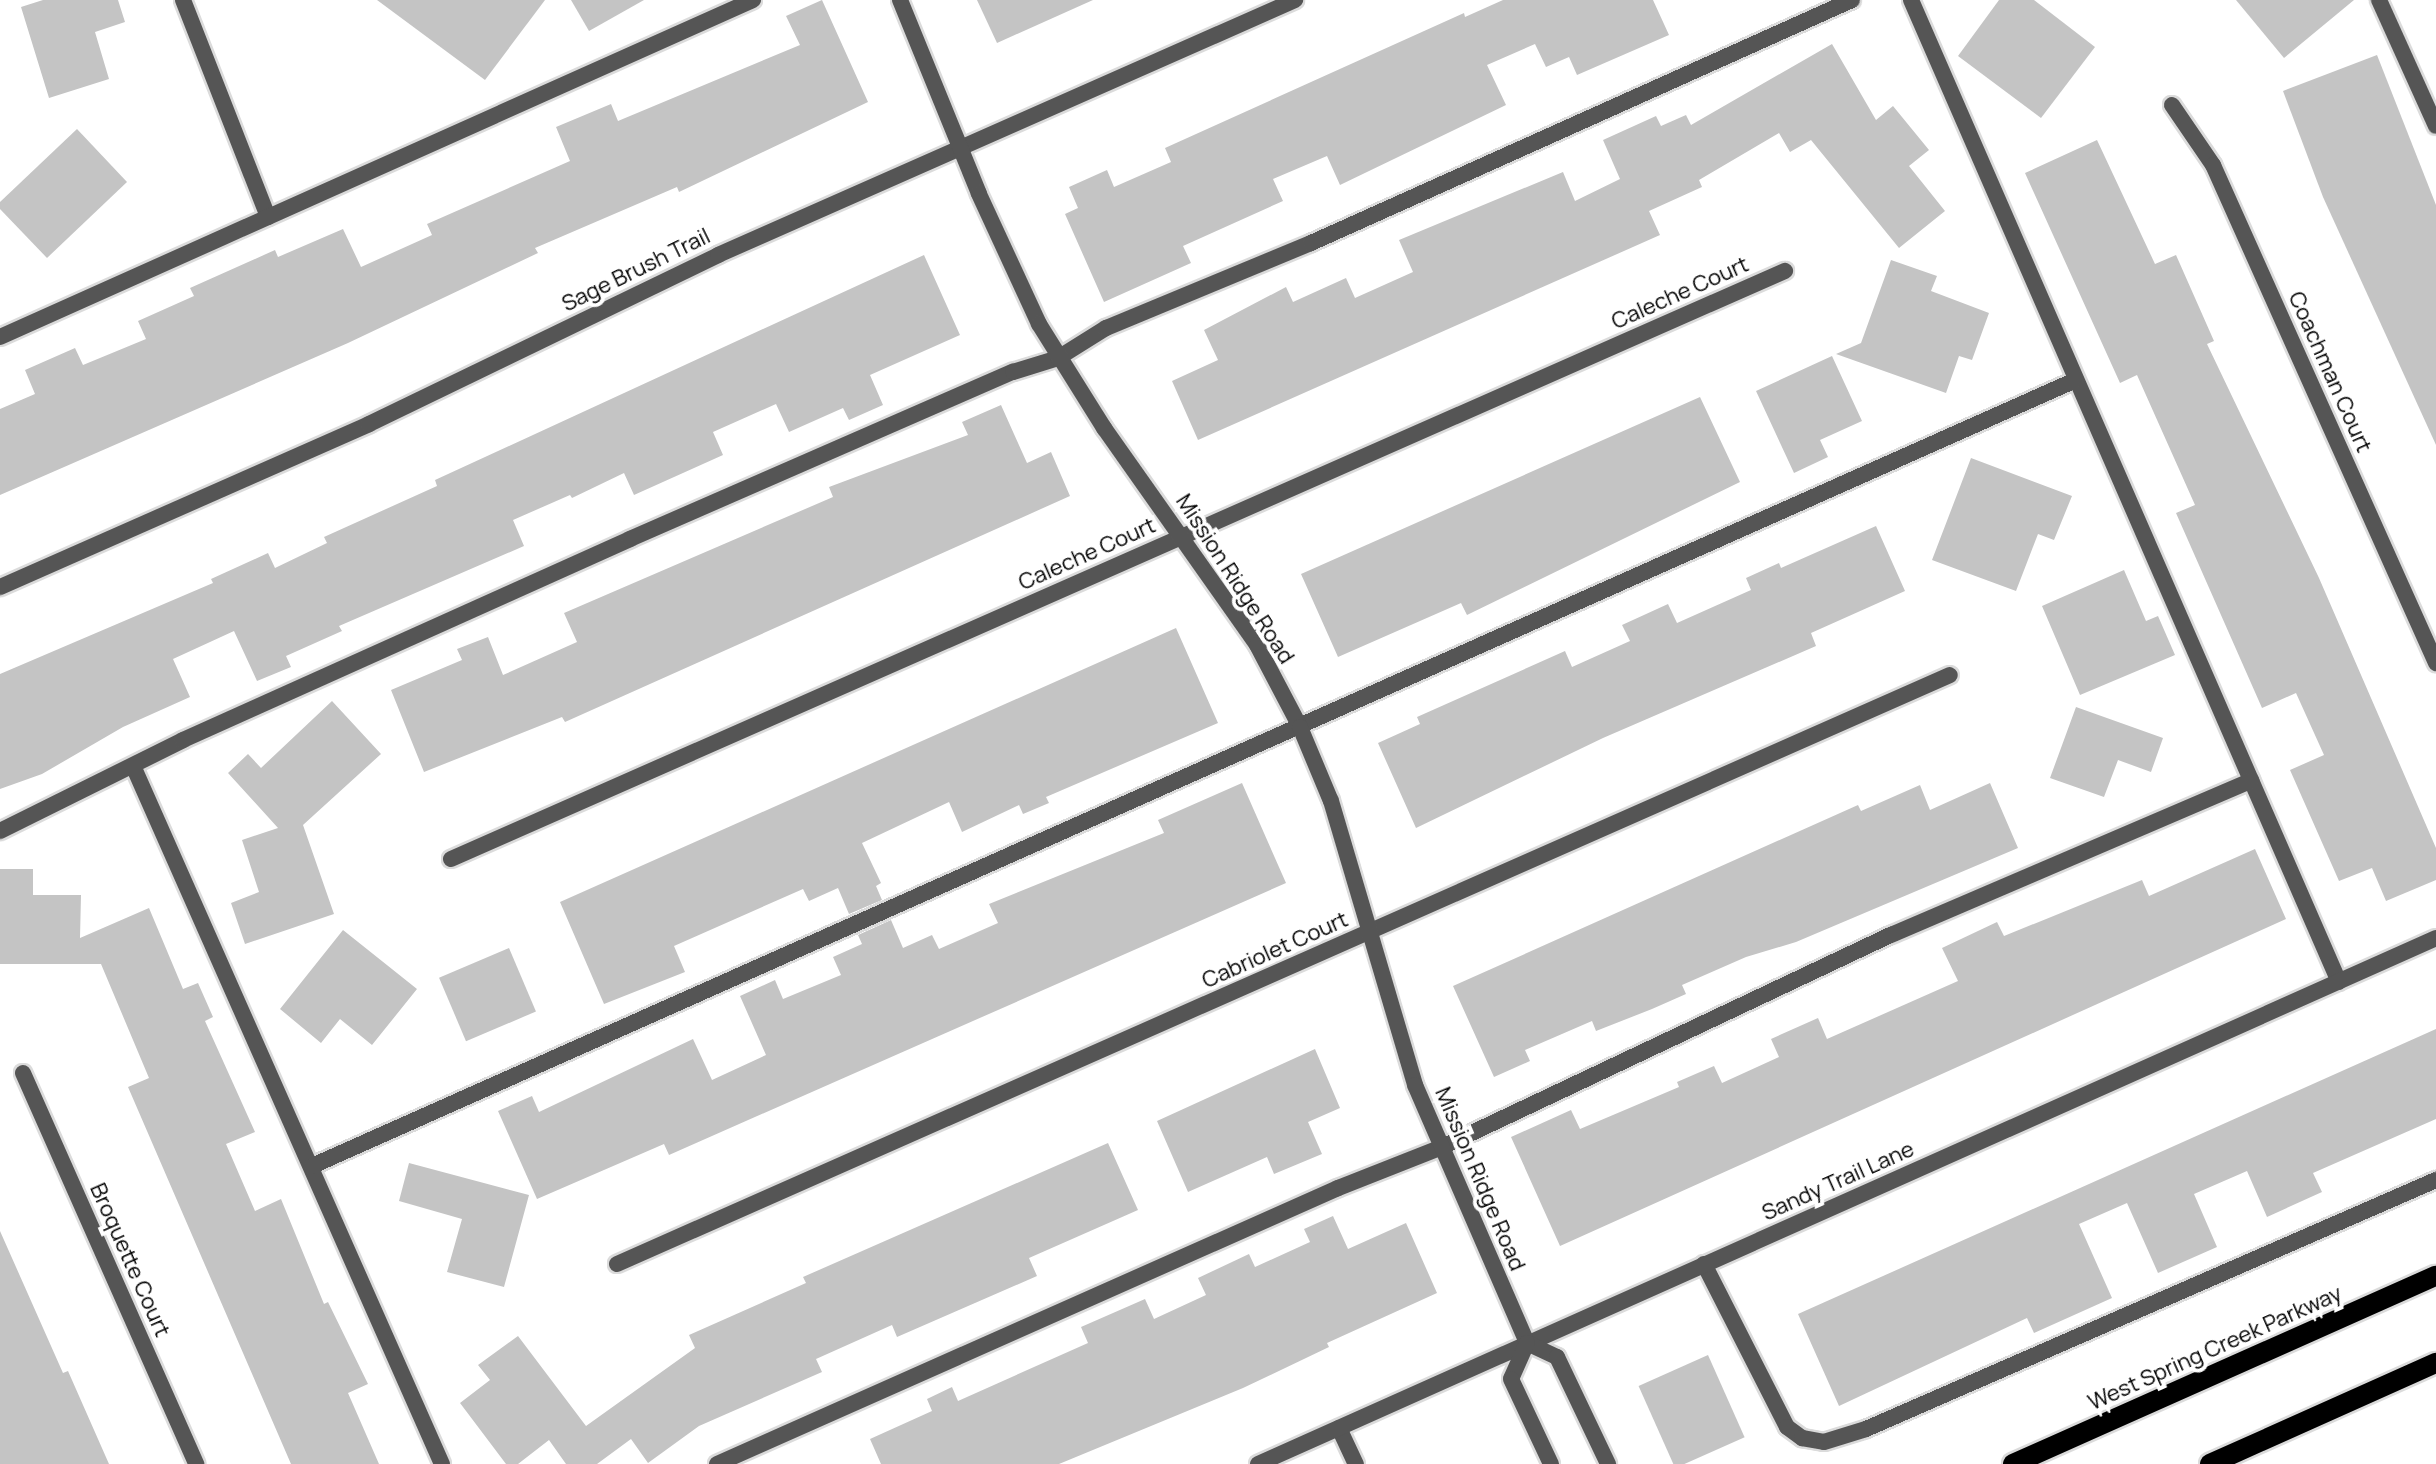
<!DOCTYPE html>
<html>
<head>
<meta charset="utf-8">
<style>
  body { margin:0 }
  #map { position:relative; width:2436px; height:1464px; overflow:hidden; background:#fff; font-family:Manrope,sans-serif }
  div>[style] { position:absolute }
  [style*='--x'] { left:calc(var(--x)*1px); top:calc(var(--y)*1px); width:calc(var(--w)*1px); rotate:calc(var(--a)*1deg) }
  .building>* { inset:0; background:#c4c4c4; transform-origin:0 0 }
  .roads { filter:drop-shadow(2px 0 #dbdbdb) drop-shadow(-2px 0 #dbdbdb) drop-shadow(0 2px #dbdbdb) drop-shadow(0 -2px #dbdbdb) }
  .service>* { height:16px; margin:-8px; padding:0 8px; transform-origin:8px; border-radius:8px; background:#555 }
  .minor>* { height:16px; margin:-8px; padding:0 8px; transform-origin:8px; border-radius:8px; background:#555 }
  .tertiary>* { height:16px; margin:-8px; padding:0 8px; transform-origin:8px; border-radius:8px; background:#555 }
  .primary>* { height:20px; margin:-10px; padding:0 10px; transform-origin:10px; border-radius:10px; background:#000 }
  span { translate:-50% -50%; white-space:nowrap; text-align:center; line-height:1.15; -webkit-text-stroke:8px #fff; paint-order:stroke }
  .street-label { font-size:22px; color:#000 }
</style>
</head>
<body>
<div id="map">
  <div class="building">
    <i style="clip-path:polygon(43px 0,118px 0,125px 22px,95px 32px,109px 79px,49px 98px,21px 7px)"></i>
    <i style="clip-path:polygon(377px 0,545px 0,485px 80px)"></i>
    <i style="clip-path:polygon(571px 0,644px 0,589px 31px)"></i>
    <i style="clip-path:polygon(822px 0,868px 102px,679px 192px,677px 187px,535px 248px,538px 253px,348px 343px,0 495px,0 409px,35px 394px,25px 370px,75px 348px,83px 365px,146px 339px,138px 321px,194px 296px,190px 288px,275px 250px,278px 257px,343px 229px,361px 267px,432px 235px,427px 224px,570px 161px,556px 127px,611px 104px,618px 121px,800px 45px,786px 16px)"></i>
    <i style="clip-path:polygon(977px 0,1093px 0,997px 43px)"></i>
    <i style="clip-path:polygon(1503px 0,1653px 0,1669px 35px,1577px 75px,1569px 57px,1546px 67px,1535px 44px,1487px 65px,1506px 105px,1340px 185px,1327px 156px,1273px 179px,1283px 201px,1183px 246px,1191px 263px,1104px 302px,1065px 214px,1078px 208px,1069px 187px,1107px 170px,1114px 187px,1171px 162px,1165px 148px,1464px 13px,1465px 17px)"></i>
    <i style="clip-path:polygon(1999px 0,2034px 0,2095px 47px,2041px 118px,1958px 56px)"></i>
    <i style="clip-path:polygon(2236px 0,2354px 0,2284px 58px)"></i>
    <i style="clip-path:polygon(1832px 44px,1876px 120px,1893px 106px,1929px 150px,1909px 166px,1945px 211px,1899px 248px,1811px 140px,1790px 152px,1779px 133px,1699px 180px,1702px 187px,1649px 211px,1660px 235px,1198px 440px,1172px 381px,1218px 360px,1204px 330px,1286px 287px,1293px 302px,1346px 278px,1355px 298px,1413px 272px,1399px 240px,1563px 172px,1575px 201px,1620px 179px,1603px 140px,1656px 116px,1661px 126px,1686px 115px,1691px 125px)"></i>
    <i style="clip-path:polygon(2377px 55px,2436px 205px,2436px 445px,2323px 197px,2283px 91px)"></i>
    <i style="clip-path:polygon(77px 129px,127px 182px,47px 258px,0 209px,0 202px)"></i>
    <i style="clip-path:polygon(2097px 140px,2155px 264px,2176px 255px,2214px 341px,2207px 344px,2319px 578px,2436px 848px,2436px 880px,2386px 901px,2372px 868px,2339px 881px,2290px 770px,2324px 755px,2296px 693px,2262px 708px,2176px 513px,2195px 505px,2137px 375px,2120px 383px,2025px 173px)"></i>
    <i style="clip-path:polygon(924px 255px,960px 335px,870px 375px,883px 405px,849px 420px,843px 408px,789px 432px,776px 404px,713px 432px,723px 455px,634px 495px,624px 473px,572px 498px,570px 495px,513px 520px,524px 546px,339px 626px,342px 631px,286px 656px,291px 667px,257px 681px,234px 631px,173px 659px,190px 697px,123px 727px,42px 774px,0 789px,0 674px,213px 583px,211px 579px,268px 553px,275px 568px,327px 543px,324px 537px,437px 486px,435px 480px)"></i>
    <i style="clip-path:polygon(1891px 260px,1937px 276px,1931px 291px,1989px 313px,1972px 360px,1959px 356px,1946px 393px,1836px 354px,1861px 343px)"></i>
    <i style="clip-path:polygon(1832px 356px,1862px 421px,1820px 440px,1828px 457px,1794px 473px,1756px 391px)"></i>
    <i style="clip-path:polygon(1700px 397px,1740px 482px,1467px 615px,1461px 603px,1338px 657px,1301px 574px)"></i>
    <i style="clip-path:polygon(1001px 405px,1027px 463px,1051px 452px,1070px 496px,565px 722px,562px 717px,424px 772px,391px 690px,462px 660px,457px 649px,488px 637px,503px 675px,577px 642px,564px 613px,833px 497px,829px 487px,968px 435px,962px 422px)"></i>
    <i style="clip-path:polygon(1971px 458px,2072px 496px,2054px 540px,2038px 534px,2016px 591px,1932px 560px)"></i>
    <i style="clip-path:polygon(1876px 526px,1905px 591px,1811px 633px,1816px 646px,1603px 738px,1416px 828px,1378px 743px,1420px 724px,1417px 717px,1565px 651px,1572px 667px,1630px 641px,1622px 625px,1668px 604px,1677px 623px,1751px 590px,1746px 578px,1779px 563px,1781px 568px)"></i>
    <i style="clip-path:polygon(2124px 570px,2146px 621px,2158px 616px,2175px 655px,2080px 695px,2042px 606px)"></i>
    <i style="clip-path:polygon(1176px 628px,1218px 723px,1046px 797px,1049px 803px,1023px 814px,1019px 805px,962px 832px,949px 802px,862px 843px,881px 883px,876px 886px,882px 900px,849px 914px,838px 888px,809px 901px,803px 889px,674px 946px,685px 972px,604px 1004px,560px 902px)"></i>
    <i style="clip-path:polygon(332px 701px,381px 754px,303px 825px,334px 914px,245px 944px,231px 903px,259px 892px,242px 840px,278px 828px,228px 773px,248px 754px,261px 768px)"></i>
    <i style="clip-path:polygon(2076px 707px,2163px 738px,2151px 772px,2118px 760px,2104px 797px,2050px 778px)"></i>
    <i style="clip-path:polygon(1242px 783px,1286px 883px,669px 1155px,664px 1144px,537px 1199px,498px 1111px,532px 1096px,539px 1112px,693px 1039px,712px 1080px,766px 1055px,740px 996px,775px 980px,783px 999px,841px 975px,833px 957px,862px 944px,858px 935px,891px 920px,903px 948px,932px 935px,939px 949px,998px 923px,989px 904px,1164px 833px,1158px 820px)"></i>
    <i style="clip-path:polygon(1990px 783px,2018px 848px,1796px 942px,1746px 957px,1682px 985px,1686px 994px,1652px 1009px,1596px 1031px,1592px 1021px,1525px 1050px,1530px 1061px,1494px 1077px,1453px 986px,1858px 805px,1861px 811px,1920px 785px,1930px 810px)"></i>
    <i style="clip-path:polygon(2255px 849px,2286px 919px,1560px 1246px,1511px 1137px,1571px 1110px,1580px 1129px,1679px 1087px,1677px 1082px,1714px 1066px,1722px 1083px,1779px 1057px,1771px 1039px,1818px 1018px,1827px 1039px,1958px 981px,1942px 948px,1997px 922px,2004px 936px,2142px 880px,2149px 896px)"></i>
    <i style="clip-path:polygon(0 869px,33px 869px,33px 895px,81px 895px,80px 938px,149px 908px,183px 989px,198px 983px,213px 1017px,205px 1021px,255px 1132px,226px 1144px,255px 1211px,281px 1199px,324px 1304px,328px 1302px,368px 1384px,348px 1393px,379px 1464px,291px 1464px,128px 1087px,149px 1078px,101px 964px,0 964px)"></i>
    <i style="clip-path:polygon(343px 930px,417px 989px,372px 1045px,340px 1019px,321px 1043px,280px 1009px)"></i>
    <i style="left:509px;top:948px;width:69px;height:76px;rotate:67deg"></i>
    <i style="clip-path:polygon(2436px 1029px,2436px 1119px,2313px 1173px,2322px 1192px,2267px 1217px,2247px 1171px,2194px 1194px,2217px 1247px,2158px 1273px,2127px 1203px,2079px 1224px,2112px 1298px,2034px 1333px,2027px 1318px,1839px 1406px,1798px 1314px)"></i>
    <i style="clip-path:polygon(1315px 1049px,1340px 1108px,1308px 1122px,1322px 1154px,1274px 1174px,1267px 1157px,1188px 1192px,1157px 1121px)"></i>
    <i style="clip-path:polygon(1108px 1143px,1138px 1210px,1029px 1258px,1037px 1276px,897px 1337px,892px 1325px,816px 1359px,822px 1372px,699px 1426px,648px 1463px,631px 1439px,597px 1464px,566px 1464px,549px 1440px,518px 1464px,506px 1464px,460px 1403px,490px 1380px,478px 1365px,518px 1336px,586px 1426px,695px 1348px,689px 1335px,806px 1283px,803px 1277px)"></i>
    <i style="clip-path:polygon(409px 1163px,529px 1195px,504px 1287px,447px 1272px,462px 1219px,399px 1201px)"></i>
    <i style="clip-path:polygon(1333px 1216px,1348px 1249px,1406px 1223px,1437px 1293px,1327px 1343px,1329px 1347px,1243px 1388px,1059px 1464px,881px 1464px,870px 1439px,932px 1411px,927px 1399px,952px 1387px,958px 1401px,1088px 1343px,1081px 1327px,1145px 1299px,1154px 1319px,1206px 1295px,1198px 1278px,1249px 1254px,1255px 1267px,1310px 1242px,1304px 1229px)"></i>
    <i style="clip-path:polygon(0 1231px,63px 1373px,68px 1371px,109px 1464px,0 1464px)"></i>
    <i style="left:1708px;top:1355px;width:90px;height:76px;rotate:66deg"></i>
  </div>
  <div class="roads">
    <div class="service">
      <i style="--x:183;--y:0;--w:233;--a:68.6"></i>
      <i style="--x:1911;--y:0;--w:1071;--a:66.45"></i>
      <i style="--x:2379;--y:0;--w:138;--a:65.7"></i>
      <i style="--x:0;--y:337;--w:825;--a:-24.11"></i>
      <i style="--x:134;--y:768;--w:761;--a:66.13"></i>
      <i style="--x:0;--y:831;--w:204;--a:-26.4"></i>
      <i style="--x:183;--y:740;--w:490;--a:-24.2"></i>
      <i style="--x:630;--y:539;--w:418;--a:-23.6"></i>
      <i style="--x:1013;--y:372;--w:47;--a:-17.3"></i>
      <i style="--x:1058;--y:358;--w:57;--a:-32"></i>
      <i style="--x:1106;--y:328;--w:222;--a:-22.5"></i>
      <i style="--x:1311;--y:243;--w:593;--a:-24.19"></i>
      <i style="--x:312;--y:1166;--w:1931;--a:-24.02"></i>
      <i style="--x:1704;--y:1264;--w:183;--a:63"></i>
      <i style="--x:1787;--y:1427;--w:19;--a:36"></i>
      <i style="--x:1802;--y:1438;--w:22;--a:10"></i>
      <i style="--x:1824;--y:1442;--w:44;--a:-17.2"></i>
      <i style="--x:1866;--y:1429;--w:622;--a:-23.6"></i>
      <i style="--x:1339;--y:1428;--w:40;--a:65"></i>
      <i style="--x:717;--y:1464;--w:680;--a:-23.96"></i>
      <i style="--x:1338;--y:1188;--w:112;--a:-21.5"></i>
      <i style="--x:1442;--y:1147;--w:497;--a:-25.3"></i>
      <i style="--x:1891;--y:935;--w:392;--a:-23.2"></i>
    </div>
    <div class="minor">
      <i style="--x:2172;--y:105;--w:73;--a:55.7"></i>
      <i style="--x:2213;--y:165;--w:546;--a:65.88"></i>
      <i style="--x:0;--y:587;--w:403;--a:-23.8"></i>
      <i style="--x:369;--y:424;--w:388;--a:-25.8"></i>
      <i style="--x:718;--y:255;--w:631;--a:-23.84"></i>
      <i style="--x:451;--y:859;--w:1458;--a:-23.79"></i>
      <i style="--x:23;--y:1073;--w:428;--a:66.1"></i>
      <i style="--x:617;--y:1264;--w:1457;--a:-23.84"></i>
      <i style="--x:1258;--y:1464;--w:1290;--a:-24.06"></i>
    </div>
    <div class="tertiary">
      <i style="--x:900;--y:0;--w:209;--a:67.8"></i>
      <i style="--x:979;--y:194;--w:143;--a:65.2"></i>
      <i style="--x:1039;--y:324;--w:123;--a:58"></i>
      <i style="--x:1104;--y:428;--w:266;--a:54.8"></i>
      <i style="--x:1257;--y:645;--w:93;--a:62.3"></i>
      <i style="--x:1300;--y:727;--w:80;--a:67.3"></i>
      <i style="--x:1331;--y:801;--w:296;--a:73.5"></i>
      <i style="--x:1415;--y:1085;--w:281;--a:66.5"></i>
      <i style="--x:1527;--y:1343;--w:33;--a:25"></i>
      <i style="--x:1557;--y:1357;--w:119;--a:64.5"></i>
      <i style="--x:1527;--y:1343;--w:39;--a:114"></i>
      <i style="--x:1511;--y:1379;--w:94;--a:64.8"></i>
    </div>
    <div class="primary">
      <i style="--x:2013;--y:1464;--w:463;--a:-24"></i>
      <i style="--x:2210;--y:1464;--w:248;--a:-24.1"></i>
    </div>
  </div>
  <div class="street-label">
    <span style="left:636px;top:270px;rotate:-26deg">Sage Brush Trail</span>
    <span style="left:1680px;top:293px;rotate:-24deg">Caleche Court</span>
    <span style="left:2330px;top:372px;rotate:66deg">Coachman Court</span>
    <span style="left:1087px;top:554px;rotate:-24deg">Caleche Court</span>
    <span style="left:1235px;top:579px;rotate:57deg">Mission Ridge Road</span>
    <span style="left:1275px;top:950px;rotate:-24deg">Cabriolet Court</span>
    <span style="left:1480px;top:1179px;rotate:67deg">Mission Ridge Road</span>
    <span style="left:1838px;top:1181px;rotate:-24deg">Sandy Trail Lane</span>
    <span style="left:130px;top:1260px;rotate:66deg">Broquette Court</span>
    <span style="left:2215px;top:1348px;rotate:-24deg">West Spring Creek Parkway</span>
  </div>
</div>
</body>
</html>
